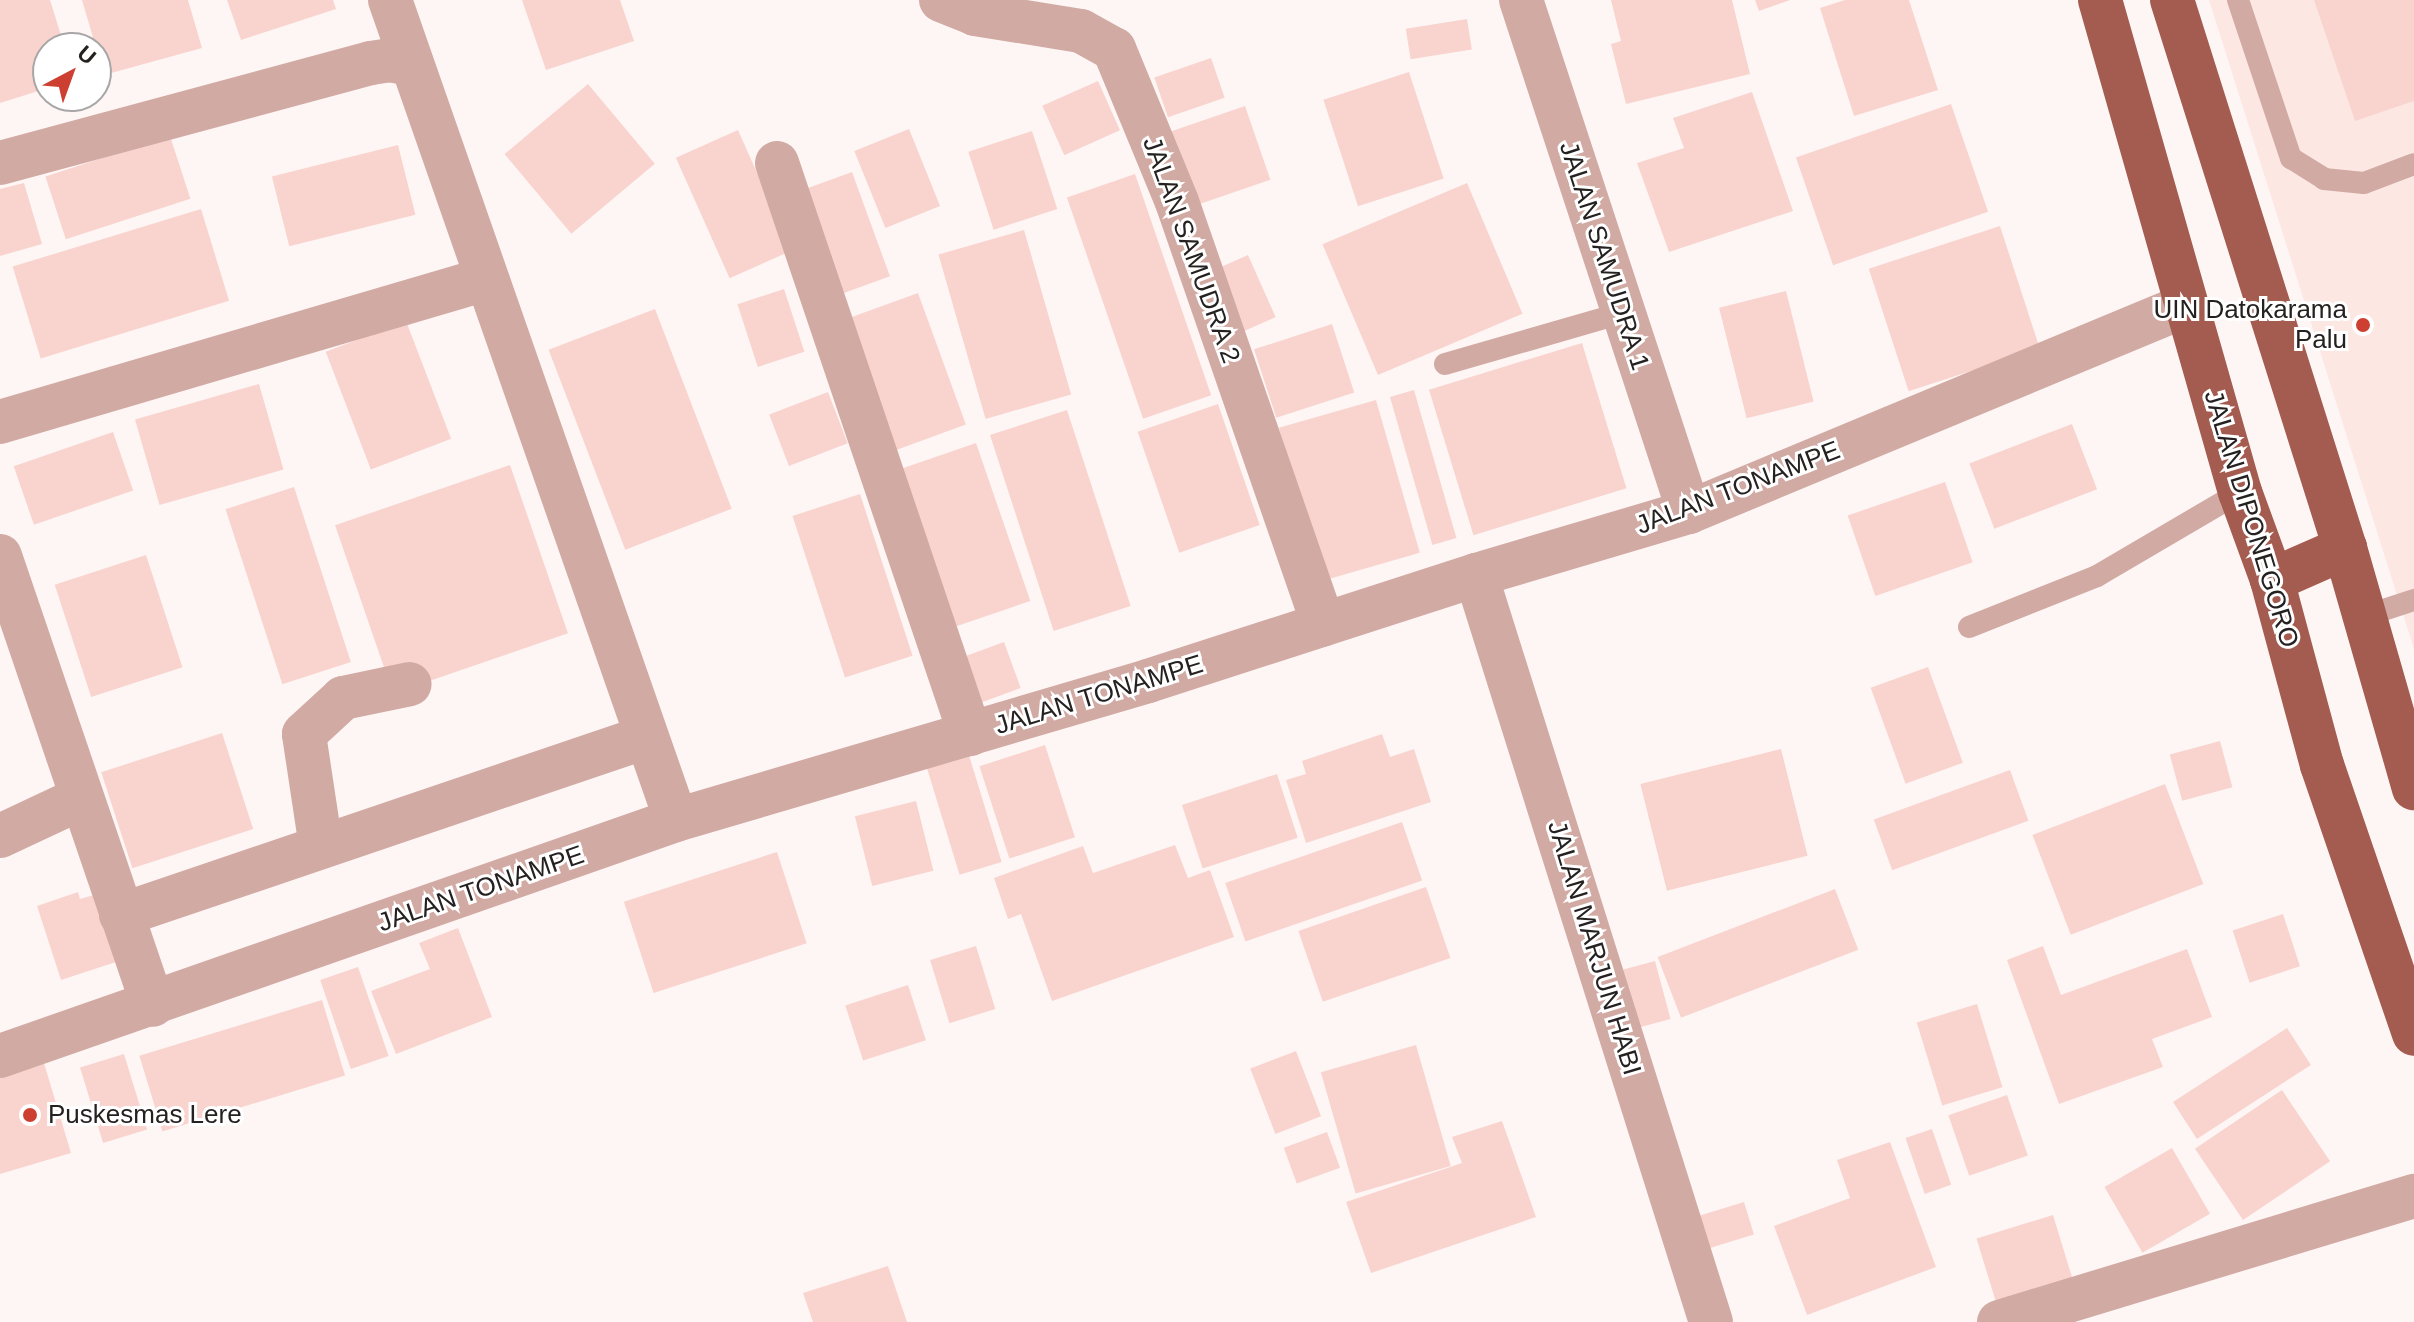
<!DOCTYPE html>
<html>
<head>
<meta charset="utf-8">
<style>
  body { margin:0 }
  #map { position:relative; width:2414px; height:1322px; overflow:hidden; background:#fef6f5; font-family:Arial,sans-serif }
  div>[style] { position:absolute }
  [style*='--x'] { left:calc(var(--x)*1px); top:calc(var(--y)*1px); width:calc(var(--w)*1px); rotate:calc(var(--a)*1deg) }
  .built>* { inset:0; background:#fce7e3 }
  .building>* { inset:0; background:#f9d4ce; transform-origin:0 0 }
  .service>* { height:22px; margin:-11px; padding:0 11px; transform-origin:11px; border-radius:11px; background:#d2aaa4 }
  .minor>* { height:44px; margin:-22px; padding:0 22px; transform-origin:22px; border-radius:22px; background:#d2aaa4 }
  .trunk>* { height:44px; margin:-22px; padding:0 22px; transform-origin:22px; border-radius:22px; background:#a45c50 }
  .dots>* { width:22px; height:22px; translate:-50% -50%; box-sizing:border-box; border:4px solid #fff; border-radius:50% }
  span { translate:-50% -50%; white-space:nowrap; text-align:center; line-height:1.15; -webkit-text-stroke:6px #fff; paint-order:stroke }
  .street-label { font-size:26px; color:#252120 }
  .poi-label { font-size:26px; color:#252120 }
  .right { translate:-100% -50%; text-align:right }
  .left { translate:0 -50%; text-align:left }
  .north { position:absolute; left:32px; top:32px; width:80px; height:80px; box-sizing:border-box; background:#fff; border:2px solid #a8a6a6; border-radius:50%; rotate:41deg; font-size:22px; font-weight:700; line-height:32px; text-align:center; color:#252120 }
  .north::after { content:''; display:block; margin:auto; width:28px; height:36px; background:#cd4031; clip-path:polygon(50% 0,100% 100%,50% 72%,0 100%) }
</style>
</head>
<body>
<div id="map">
  <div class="built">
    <i style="clip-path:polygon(2209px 0,2414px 0,2414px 649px)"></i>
  </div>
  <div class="building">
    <i style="clip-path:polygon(0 0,50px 0,65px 48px,48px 48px,48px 88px,0 103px)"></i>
    <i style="clip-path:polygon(82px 0,188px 0,202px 48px,104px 75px)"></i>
    <i style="clip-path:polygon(227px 0,333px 0,336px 9px,241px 40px)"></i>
    <i style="clip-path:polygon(522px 0,620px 0,634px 41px,546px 70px)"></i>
    <i style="clip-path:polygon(1611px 0,1732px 0,1750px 74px,1626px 104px,1611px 44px,1621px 41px)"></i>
    <i style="clip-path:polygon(1755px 0,1790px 0,1759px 11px)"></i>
    <i style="clip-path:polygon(1845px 0,1909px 0,1938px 90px,1854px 116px,1820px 8px)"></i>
    <i style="clip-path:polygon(2314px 0,2414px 0,2414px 101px,2355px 121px)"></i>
    <i style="left:1467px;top:19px;width:31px;height:62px;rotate:81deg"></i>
    <i style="left:1211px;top:58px;width:42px;height:60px;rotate:71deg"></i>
    <i style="left:1409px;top:72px;width:112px;height:90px;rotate:72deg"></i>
    <i style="left:1098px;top:81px;width:54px;height:61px;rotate:66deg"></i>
    <i style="left:588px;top:84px;width:104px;height:109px;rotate:50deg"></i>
    <i style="clip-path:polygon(1752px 92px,1793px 211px,1669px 252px,1637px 163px,1684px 148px,1673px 118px)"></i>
    <i style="left:1951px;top:104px;width:114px;height:164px;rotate:71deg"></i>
    <i style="left:1245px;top:106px;width:78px;height:84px;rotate:71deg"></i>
    <i style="left:909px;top:129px;width:83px;height:59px;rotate:68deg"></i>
    <i style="left:738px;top:130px;width:132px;height:68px;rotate:66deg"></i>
    <i style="left:1032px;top:131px;width:82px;height:67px;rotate:72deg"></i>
    <i style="left:170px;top:136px;width:66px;height:131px;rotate:72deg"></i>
    <i style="left:398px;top:145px;width:72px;height:130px;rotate:76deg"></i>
    <i style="left:852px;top:172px;width:111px;height:62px;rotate:70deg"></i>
    <i style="left:1135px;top:174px;width:234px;height:72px;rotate:71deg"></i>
    <i style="clip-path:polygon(24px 183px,42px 244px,0 256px,0 189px)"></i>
    <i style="left:1467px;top:183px;width:142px;height:157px;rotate:67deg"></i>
    <i style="left:201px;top:209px;width:96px;height:197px;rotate:73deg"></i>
    <i style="left:2000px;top:226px;width:129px;height:138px;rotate:72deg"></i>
    <i style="left:1024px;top:230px;width:171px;height:89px;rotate:74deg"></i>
    <i style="left:1248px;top:255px;width:68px;height:43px;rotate:66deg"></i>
    <i style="left:784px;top:289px;width:66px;height:49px;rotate:72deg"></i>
    <i style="left:1786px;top:291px;width:114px;height:69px;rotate:76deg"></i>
    <i style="left:918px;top:293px;width:140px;height:77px;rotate:70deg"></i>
    <i style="left:655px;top:309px;width:214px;height:114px;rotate:69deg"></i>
    <i style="left:406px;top:321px;width:126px;height:86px;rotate:69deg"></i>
    <i style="left:1332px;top:324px;width:72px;height:82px;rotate:72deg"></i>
    <i style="left:1582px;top:343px;width:152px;height:160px;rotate:73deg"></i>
    <i style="left:259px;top:384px;width:89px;height:129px;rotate:74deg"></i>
    <i style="left:1414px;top:390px;width:154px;height:25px;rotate:74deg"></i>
    <i style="left:828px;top:392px;width:55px;height:63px;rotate:69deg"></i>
    <i style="left:1376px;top:400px;width:159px;height:101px;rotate:74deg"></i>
    <i style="left:1218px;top:404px;width:128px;height:85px;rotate:71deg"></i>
    <i style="left:1067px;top:410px;width:206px;height:81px;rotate:72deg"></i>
    <i style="left:2072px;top:424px;width:70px;height:110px;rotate:69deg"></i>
    <i style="left:113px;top:432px;width:62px;height:105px;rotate:71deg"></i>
    <i style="left:976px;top:443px;width:167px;height:82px;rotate:71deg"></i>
    <i style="left:510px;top:465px;width:178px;height:185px;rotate:71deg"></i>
    <i style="left:1945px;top:482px;width:85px;height:103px;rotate:71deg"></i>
    <i style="left:294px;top:487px;width:184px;height:72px;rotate:72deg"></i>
    <i style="left:860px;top:494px;width:170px;height:71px;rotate:72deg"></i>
    <i style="left:146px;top:555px;width:118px;height:96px;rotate:72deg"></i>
    <i style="left:1004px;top:642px;width:49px;height:45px;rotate:70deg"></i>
    <i style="left:1928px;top:667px;width:102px;height:61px;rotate:70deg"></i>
    <i style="left:222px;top:733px;width:101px;height:127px;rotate:72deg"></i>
    <i style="clip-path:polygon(1382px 734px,1390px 757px,1414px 749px,1431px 802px,1306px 843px,1286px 780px,1306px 774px,1302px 761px)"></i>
    <i style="left:2220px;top:741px;width:48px;height:52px;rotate:75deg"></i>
    <i style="left:1045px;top:745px;width:97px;height:69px;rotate:72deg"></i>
    <i style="left:1781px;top:749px;width:110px;height:145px;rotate:76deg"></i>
    <i style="left:968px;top:752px;width:115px;height:44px;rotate:73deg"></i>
    <i style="left:2010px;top:770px;width:54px;height:145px;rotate:70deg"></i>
    <i style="left:1277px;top:774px;width:67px;height:100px;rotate:72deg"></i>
    <i style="left:2165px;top:784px;width:107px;height:142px;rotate:69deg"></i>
    <i style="left:916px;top:801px;width:72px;height:63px;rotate:76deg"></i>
    <i style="left:1402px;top:822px;width:62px;height:187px;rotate:71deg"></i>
    <i style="clip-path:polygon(1175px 845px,1188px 878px,1210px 870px,1234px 937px,1052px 1001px,1021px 914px,1008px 919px,994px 878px,1083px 846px,1093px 873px)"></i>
    <i style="left:777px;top:852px;width:96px;height:161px;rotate:72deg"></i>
    <i style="left:1426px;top:887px;width:75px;height:135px;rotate:71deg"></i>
    <i style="left:1835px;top:889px;width:65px;height:190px;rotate:69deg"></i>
    <i style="clip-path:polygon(78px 892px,80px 899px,94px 895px,116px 962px,61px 980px,37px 906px)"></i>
    <i style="left:2283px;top:914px;width:55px;height:53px;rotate:72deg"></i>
    <i style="clip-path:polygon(458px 928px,492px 1017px,396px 1054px,371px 991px,430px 969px,419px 943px)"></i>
    <i style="left:976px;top:946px;width:66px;height:48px;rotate:73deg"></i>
    <i style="clip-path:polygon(2043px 946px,2061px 995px,2187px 949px,2212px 1017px,2152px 1039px,2163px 1067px,2059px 1104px,2007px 960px)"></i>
    <i style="left:1655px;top:961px;width:60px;height:49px;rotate:75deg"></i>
    <i style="left:358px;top:967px;width:94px;height:40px;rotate:71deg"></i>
    <i style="left:908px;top:985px;width:58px;height:66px;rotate:72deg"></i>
    <i style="left:322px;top:1000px;width:79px;height:191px;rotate:73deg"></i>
    <i style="left:1977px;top:1004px;width:87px;height:63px;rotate:73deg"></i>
    <i style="left:2287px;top:1028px;width:44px;height:136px;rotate:57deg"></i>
    <i style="left:1416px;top:1045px;width:126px;height:99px;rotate:74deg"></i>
    <i style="left:1296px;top:1051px;width:70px;height:49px;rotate:69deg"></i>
    <i style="left:124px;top:1054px;width:79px;height:46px;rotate:73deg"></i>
    <i style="clip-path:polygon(44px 1063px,71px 1153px,0 1174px,0 1076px)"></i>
    <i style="left:2282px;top:1090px;width:86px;height:105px;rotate:56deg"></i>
    <i style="left:2007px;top:1095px;width:64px;height:62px;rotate:71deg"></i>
    <i style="clip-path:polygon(1502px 1121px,1536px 1217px,1371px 1273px,1346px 1202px,1462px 1163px,1452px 1137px)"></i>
    <i style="left:1932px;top:1129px;width:59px;height:28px;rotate:71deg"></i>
    <i style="left:1327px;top:1132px;width:38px;height:46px;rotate:70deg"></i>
    <i style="clip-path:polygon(1890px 1142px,1936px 1267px,1807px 1315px,1774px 1226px,1850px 1198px,1837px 1160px)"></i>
    <i style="left:2172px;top:1148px;width:76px;height:78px;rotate:60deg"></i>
    <i style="left:1744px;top:1202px;width:34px;height:52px;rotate:73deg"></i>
    <i style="left:2053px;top:1215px;width:72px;height:80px;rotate:73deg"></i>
    <i style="clip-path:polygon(888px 1266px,907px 1322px,813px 1322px,803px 1293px)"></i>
  </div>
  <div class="service">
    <i style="--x:2238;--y:0;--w:167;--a:71.5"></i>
    <i style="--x:2291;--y:158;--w:39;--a:32"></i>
    <i style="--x:2324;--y:179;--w:40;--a:5.7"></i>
    <i style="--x:2364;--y:183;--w:53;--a:-20.8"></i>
    <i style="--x:1445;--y:364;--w:184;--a:-16.1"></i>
    <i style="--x:2365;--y:616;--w:52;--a:-18.1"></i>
    <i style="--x:1969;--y:627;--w:138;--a:-21.7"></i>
    <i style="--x:2097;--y:576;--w:166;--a:-30.4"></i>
  </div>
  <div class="minor">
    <i style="--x:390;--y:0;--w:868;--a:70.77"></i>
    <i style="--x:941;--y:0;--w:37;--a:22"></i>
    <i style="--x:975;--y:14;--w:107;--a:9.1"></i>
    <i style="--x:1081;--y:31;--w:38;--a:29"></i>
    <i style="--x:1114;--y:49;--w:165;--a:67.6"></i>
    <i style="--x:1177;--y:202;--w:447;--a:70.9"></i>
    <i style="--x:1521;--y:0;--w:539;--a:71.83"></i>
    <i style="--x:0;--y:163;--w:384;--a:-15.1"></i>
    <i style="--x:371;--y:63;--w:18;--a:-9"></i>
    <i style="--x:389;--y:60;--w:22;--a:10"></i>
    <i style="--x:777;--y:163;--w:603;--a:71.32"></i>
    <i style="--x:0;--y:422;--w:507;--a:-16.4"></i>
    <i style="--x:0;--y:556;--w:474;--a:71.2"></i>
    <i style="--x:1476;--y:575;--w:783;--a:72.54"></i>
    <i style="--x:0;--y:836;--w:89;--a:-25.1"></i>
    <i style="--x:321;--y:847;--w:114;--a:-98.6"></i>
    <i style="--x:304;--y:734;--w:53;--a:-42.7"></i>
    <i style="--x:343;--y:698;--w:68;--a:-11.8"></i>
    <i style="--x:121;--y:915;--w:554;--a:-18.73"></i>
    <i style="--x:0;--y:1056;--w:716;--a:-19.24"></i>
    <i style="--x:676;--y:820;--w:492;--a:-16.4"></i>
    <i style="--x:1148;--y:681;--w:345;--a:-17.9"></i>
    <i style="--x:1476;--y:575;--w:222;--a:-16.5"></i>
    <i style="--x:1689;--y:512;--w:539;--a:-22.57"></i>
    <i style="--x:1999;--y:1322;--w:434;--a:-16.9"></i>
  </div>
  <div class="trunk">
    <i style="--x:2100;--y:0;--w:512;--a:74.12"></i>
    <i style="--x:2240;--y:492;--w:94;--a:70"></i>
    <i style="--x:2272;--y:580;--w:192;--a:74.9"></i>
    <i style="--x:2322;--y:765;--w:284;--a:71.1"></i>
    <i style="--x:2172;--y:0;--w:575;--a:72.48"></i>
    <i style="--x:2345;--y:548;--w:250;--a:74"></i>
    <i style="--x:2272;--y:580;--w:80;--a:-23.7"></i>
  </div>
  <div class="dots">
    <i style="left:2363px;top:325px;background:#cd4031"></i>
    <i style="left:30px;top:1115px;background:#cd4031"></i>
  </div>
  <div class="street-label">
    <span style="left:1191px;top:250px;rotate:70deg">JALAN SAMUDRA 2</span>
    <span style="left:1604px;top:256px;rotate:72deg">JALAN SAMUDRA 1</span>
    <span style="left:1738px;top:488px;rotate:-21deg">JALAN TONAMPE</span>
    <span style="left:2251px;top:519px;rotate:73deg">JALAN DIPONEGORO</span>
    <span style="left:1099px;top:695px;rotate:-17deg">JALAN TONAMPE</span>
    <span style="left:481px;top:889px;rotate:-19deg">JALAN TONAMPE</span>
    <span style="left:1594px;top:948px;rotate:73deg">JALAN MARJUN HABI</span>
  </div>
  <div class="poi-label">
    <span class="right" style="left:2347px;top:325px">UIN Datokarama<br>Palu</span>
    <span class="left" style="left:48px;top:1115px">Puskesmas Lere</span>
  </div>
  <div class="north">U</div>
</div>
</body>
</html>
